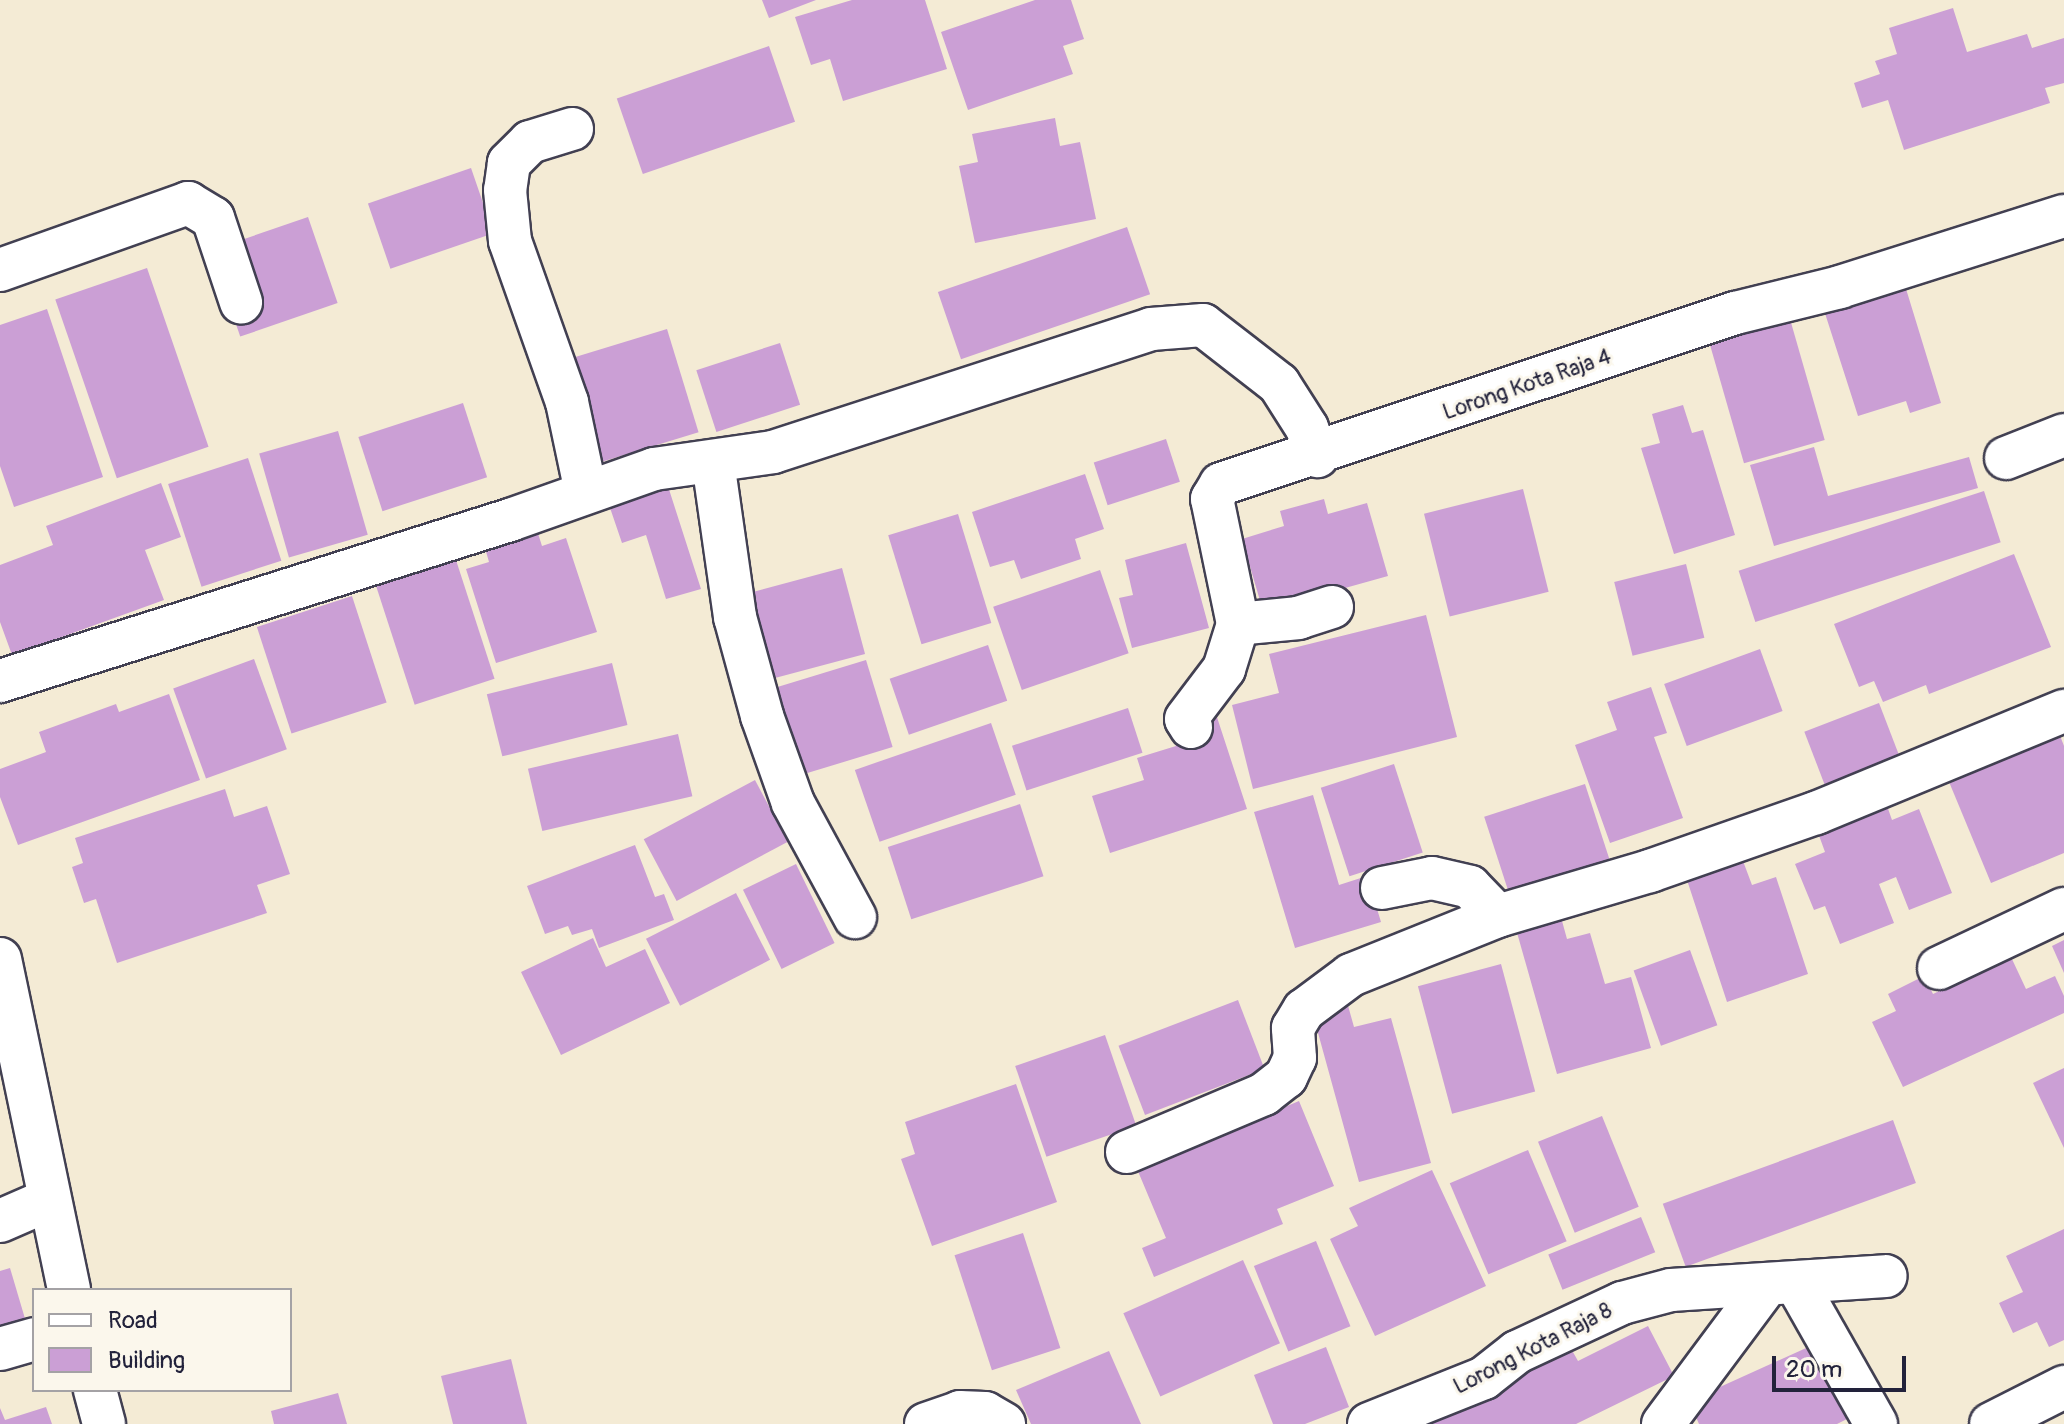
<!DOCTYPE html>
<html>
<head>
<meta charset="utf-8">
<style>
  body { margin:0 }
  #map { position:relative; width:2064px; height:1424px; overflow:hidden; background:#f4ebd5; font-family:Pangolin,sans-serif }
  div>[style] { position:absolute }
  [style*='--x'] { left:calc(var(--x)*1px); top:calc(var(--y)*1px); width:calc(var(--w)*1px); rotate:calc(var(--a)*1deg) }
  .building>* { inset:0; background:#cb9fd5; transform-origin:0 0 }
  .roads { filter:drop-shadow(2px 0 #424052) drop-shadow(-2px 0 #424052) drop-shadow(0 2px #424052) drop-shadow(0 -2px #424052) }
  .street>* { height:42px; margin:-21px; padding:0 21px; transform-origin:21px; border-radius:21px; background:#fff }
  span { translate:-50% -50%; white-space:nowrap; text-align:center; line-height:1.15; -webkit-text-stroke:6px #fbf7ec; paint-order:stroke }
  .street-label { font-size:22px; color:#22223b }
  .legend { position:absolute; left:32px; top:1288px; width:260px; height:104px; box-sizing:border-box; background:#fbf7ec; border:2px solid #a4a2a5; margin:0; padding:10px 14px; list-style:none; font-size:24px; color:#22223b }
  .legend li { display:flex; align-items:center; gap:16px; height:40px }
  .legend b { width:40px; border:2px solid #a4a2a5 }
  .scale { position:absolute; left:1772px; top:1356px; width:134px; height:36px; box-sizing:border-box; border:4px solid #22223b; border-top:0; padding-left:10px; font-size:24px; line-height:28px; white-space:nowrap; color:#22223b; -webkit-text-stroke:6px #fbf7ec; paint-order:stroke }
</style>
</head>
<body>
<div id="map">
  <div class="building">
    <i style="clip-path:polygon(762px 0,816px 0,769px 18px)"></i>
    <i style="clip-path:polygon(852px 0,925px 0,947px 69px,843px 101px,830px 59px,811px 65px,795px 17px)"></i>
    <i style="clip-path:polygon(1035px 0,1071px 0,1084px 39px,1063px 46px,1073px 74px,968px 110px,941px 32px)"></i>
    <i style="clip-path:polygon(1953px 8px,1967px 52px,2027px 34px,2032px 48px,2064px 38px,2064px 83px,2045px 88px,2050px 103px,1904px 150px,1888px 100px,1862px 108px,1854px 83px,1880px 74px,1875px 61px,1897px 54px,1889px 28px)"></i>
    <i style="left:769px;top:46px;width:80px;height:161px;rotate:71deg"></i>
    <i style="clip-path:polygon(1055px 118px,1060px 146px,1080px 142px,1096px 219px,975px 243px,959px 166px,978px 162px,972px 134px)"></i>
    <i style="left:471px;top:168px;width:69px;height:109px;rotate:71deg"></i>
    <i style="left:308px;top:217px;width:91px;height:103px;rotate:71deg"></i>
    <i style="left:1127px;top:227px;width:71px;height:200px;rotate:71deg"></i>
    <i style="left:147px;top:268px;width:189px;height:97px;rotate:71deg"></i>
    <i style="clip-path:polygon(1903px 279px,1941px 403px,1910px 413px,1906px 401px,1858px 416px,1822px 304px)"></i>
    <i style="clip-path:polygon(47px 309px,103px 477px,14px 507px,0 466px,0 325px)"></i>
    <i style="left:1790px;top:319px;width:126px;height:84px;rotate:74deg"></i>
    <i style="left:667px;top:329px;width:108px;height:113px;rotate:73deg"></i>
    <i style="left:780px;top:343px;width:65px;height:88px;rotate:72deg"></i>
    <i style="left:463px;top:403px;width:78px;height:110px;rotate:72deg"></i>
    <i style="clip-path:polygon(1683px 405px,1692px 433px,1703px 430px,1735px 535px,1674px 554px,1641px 448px,1660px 443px,1652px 414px)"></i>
    <i style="left:338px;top:431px;width:108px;height:82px;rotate:74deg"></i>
    <i style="left:1166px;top:439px;width:45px;height:76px;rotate:72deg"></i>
    <i style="clip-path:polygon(1814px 447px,1828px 496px,1969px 457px,1978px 488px,1774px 546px,1750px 465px)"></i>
    <i style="left:248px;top:458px;width:108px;height:84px;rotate:72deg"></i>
    <i style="clip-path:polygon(1085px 474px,1104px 529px,1075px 539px,1081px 559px,1021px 579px,1014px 560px,990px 567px,972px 512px)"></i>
    <i style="clip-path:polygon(666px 480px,701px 589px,666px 599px,646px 535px,622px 543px,607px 499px)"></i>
    <i style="clip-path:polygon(161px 483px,181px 537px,145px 550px,164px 600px,12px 655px,0 622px,0 565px,53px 545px,46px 526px)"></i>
    <i style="left:1523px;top:489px;width:106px;height:102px;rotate:76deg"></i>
    <i style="left:1984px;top:491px;width:54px;height:258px;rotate:72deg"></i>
    <i style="clip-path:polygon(1324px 499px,1328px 514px,1367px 503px,1388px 576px,1263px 611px,1242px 539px,1284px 526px,1280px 511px)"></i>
    <i style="left:958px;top:514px;width:114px;height:73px;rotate:73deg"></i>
    <i style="clip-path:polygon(535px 524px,542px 546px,566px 538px,597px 632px,496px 663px,466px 569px,489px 562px,483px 541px)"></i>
    <i style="clip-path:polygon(1186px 543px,1209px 628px,1132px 648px,1119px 598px,1133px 595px,1125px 560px)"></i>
    <i style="clip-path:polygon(2014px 554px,2051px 647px,1929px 694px,1926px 685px,1883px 702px,1874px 681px,1859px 687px,1834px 624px)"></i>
    <i style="left:455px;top:557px;width:128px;height:84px;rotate:72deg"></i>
    <i style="left:1686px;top:564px;width:76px;height:74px;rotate:76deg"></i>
    <i style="left:842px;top:568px;width:89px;height:100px;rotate:75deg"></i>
    <i style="left:1100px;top:570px;width:88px;height:113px;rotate:71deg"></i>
    <i style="left:352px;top:596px;width:112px;height:100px;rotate:72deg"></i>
    <i style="clip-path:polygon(1426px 615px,1457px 737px,1253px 789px,1232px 705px,1279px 693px,1269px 654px)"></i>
    <i style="left:988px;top:645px;width:59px;height:104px;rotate:71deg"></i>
    <i style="left:1760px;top:649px;width:66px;height:102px;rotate:70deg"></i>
    <i style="left:254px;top:659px;width:96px;height:86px;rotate:70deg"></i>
    <i style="left:866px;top:660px;width:91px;height:96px;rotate:73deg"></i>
    <i style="left:612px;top:663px;width:64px;height:129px;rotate:76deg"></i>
    <i style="clip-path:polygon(1651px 687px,1667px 733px,1654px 737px,1683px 818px,1610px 843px,1575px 745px,1617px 730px,1607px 702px)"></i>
    <i style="clip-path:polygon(169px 694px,200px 780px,18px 845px,0 797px,0 769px,46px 752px,39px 732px,116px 704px,119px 712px)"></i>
    <i style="left:1879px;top:703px;width:60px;height:80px;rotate:69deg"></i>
    <i style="left:1128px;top:708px;width:47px;height:122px;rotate:72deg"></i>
    <i style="clip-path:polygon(1214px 708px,1247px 809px,1110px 853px,1092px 796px,1144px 780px,1137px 758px,1176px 746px,1169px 722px)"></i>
    <i style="left:991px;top:723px;width:76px;height:144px;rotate:71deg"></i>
    <i style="clip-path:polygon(2059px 733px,2064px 746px,2064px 853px,1991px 883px,1947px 777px)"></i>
    <i style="left:678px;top:734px;width:64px;height:154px;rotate:77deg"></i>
    <i style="left:1394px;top:764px;width:93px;height:77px;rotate:72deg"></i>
    <i style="left:755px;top:780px;width:70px;height:126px;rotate:62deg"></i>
    <i style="left:1585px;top:784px;width:83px;height:106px;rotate:72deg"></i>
    <i style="clip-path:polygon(225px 789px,234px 817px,267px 806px,290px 874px,257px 885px,267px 913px,117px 963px,96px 899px,84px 903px,72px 867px,83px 863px,75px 838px)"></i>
    <i style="clip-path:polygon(1313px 795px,1339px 885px,1367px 876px,1381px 922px,1295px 948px,1254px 812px)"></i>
    <i style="clip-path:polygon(1886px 803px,1892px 820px,1919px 809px,1952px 893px,1909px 910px,1896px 877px,1879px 884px,1894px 923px,1840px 944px,1825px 906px,1814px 910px,1795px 864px,1825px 852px,1817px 830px)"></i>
    <i style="left:1020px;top:804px;width:76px;height:139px;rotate:72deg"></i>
    <i style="clip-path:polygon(635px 845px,655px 897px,664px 894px,674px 920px,599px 948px,592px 929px,572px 935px,568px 926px,545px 934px,527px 886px)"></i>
    <i style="clip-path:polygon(1743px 861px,1752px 885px,1776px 877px,1808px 974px,1727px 1002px,1687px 880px)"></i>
    <i style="left:796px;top:864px;width:88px;height:59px;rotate:64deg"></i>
    <i style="left:736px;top:893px;width:75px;height:101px;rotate:63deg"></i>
    <i style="clip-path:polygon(1559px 910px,1567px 939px,1590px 933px,1605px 984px,1631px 977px,1651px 1048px,1557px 1074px,1514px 922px)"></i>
    <i style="clip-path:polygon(593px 938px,606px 967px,645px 949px,670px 1003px,561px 1055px,521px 972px)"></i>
    <i style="clip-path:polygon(2064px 940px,2064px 973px,2052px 946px)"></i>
    <i style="left:1690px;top:950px;width:80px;height:60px;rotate:70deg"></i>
    <i style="clip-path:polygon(2011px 957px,2026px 989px,2055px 976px,2064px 996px,2064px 1013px,1903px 1087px,1872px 1022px,1896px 1011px,1888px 994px,1924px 976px,1933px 994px)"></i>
    <i style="left:1501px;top:964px;width:132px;height:86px;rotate:75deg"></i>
    <i style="left:1238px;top:1000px;width:74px;height:128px;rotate:69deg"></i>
    <i style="clip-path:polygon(1347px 1002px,1354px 1027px,1391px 1018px,1431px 1163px,1359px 1182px,1312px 1011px)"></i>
    <i style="left:1105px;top:1035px;width:96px;height:95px;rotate:71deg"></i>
    <i style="clip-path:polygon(2064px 1068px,2064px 1148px,2033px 1083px)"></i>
    <i style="clip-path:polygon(1016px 1084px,1057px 1202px,932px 1246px,901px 1159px,915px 1154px,905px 1122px)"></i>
    <i style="clip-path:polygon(1299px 1101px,1334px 1186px,1277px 1209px,1283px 1224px,1154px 1277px,1142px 1248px,1166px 1238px,1132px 1157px,1242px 1125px)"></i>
    <i style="left:1602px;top:1116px;width:98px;height:69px;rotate:68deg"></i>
    <i style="left:1893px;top:1120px;width:67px;height:245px;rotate:70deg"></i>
    <i style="left:1528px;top:1150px;width:99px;height:85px;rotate:67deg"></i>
    <i style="clip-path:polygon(1432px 1170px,1486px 1286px,1375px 1336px,1330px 1239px,1358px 1226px,1349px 1208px)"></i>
    <i style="left:1641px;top:1217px;width:38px;height:100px;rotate:68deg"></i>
    <i style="clip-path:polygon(2064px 1229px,2064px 1340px,2049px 1347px,2037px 1322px,2013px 1333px,1999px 1303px,2023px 1292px,2006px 1256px)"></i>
    <i style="left:1023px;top:1233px;width:121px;height:72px;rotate:72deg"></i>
    <i style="left:1316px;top:1241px;width:92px;height:67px;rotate:68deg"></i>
    <i style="left:1243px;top:1260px;width:91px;height:131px;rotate:66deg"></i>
    <i style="clip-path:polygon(10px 1268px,26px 1322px,0 1330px,0 1271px)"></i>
    <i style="clip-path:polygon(1648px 1326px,1674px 1376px,1576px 1424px,1409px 1424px,1569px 1345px,1578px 1361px)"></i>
    <i style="clip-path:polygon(1815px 1344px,1849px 1418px,1837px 1424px,1699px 1424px,1689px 1401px)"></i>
    <i style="clip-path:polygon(1326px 1347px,1349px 1407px,1305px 1424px,1273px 1424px,1254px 1375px)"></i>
    <i style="clip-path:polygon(1109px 1351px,1141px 1424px,1031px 1424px,1016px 1390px)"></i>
    <i style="clip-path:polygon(511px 1359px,527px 1424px,453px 1424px,441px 1376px)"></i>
    <i style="clip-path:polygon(338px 1393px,347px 1424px,274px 1424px,271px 1411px)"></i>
    <i style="clip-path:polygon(46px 1407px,52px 1424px,0 1424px,0 1408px,5px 1420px)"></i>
  </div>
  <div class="roads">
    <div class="street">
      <i style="--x:572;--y:129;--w:44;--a:162.8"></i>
      <i style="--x:530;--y:142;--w:30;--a:135"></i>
      <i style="--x:509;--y:163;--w:27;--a:98"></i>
      <i style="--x:505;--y:190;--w:51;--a:84.4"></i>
      <i style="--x:510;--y:241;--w:171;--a:70.5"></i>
      <i style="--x:567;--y:402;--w:92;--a:78.1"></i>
      <i style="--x:0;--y:270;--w:200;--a:-19.6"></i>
      <i style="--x:188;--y:203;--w:29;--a:31"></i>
      <i style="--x:213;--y:218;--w:89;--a:71.6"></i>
      <i style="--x:2006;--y:458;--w:62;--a:-21.6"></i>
      <i style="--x:713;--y:462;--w:157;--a:81.9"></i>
      <i style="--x:735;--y:617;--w:103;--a:74.7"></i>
      <i style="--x:762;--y:716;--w:92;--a:70.4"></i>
      <i style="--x:793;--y:803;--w:130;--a:61.5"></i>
      <i style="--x:1332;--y:607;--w:35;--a:162"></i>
      <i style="--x:1299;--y:618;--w:61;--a:174.4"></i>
      <i style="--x:1238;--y:624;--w:128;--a:-101.7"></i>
      <i style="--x:1212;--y:499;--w:17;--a:-59"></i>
      <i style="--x:1221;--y:484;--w:542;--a:-18.4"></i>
      <i style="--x:1735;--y:313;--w:108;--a:-13.9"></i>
      <i style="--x:1840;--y:287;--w:235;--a:-17.6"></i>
      <i style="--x:0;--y:681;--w:535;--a:-17.52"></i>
      <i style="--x:510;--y:520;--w:153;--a:-19.5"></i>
      <i style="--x:654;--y:469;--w:120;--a:-8.1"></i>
      <i style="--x:773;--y:452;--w:398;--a:-18"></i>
      <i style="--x:1151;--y:329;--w:52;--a:-4.4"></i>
      <i style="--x:1203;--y:325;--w:96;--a:37.8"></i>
      <i style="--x:1279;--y:384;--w:52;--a:57.5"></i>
      <i style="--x:1307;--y:428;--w:30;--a:70"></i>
      <i style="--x:1191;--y:727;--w:9;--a:-122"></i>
      <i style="--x:1186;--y:719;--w:63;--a:-52.8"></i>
      <i style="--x:1224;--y:669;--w:47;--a:-72.7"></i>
      <i style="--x:1382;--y:888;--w:51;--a:-11.3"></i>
      <i style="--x:1432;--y:878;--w:39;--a:13"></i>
      <i style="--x:1470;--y:887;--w:40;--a:46"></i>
      <i style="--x:0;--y:959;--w:338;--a:78.2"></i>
      <i style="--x:1939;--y:968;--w:138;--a:-25.3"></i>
      <i style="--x:1127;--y:1152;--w:149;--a:-22.9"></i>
      <i style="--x:1264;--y:1094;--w:28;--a:-38"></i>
      <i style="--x:1286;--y:1077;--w:21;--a:-65"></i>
      <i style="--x:1295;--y:1058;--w:30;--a:-94"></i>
      <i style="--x:1293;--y:1028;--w:21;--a:-59"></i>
      <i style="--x:1304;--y:1010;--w:59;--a:-36.7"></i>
      <i style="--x:1351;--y:975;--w:158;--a:-21.9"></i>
      <i style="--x:1498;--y:916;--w:159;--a:-16.5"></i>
      <i style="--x:1650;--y:871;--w:176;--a:-19.3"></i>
      <i style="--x:1816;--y:813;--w:268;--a:-22.4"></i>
      <i style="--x:0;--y:1221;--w:52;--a:-23.6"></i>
      <i style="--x:1796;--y:1283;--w:162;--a:60.4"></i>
      <i style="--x:0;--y:1349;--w:35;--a:-16"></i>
      <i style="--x:95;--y:1390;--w:35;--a:75"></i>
      <i style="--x:926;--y:1424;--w:36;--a:-19"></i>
      <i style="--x:960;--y:1412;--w:25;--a:2"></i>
      <i style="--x:985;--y:1413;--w:22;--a:30"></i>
      <i style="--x:1369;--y:1424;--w:124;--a:-21.8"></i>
      <i style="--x:1484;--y:1378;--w:42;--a:-38.2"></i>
      <i style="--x:1517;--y:1352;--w:116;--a:-25"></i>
      <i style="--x:1622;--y:1303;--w:51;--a:-14.9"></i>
      <i style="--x:1671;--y:1290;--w:215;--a:-3.7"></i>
      <i style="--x:1663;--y:1424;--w:172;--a:-53.3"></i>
      <i style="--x:1991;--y:1424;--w:82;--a:-26.9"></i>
    </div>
  </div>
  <div class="street-label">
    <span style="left:1527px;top:385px;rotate:-19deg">Lorong Kota Raja 4</span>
    <span style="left:1533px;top:1349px;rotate:-27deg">Lorong Kota Raja 8</span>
  </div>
  <ul class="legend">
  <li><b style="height:10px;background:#fff"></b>Road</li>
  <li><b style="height:22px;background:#cb9fd5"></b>Building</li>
  </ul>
  <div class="scale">20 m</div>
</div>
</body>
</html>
